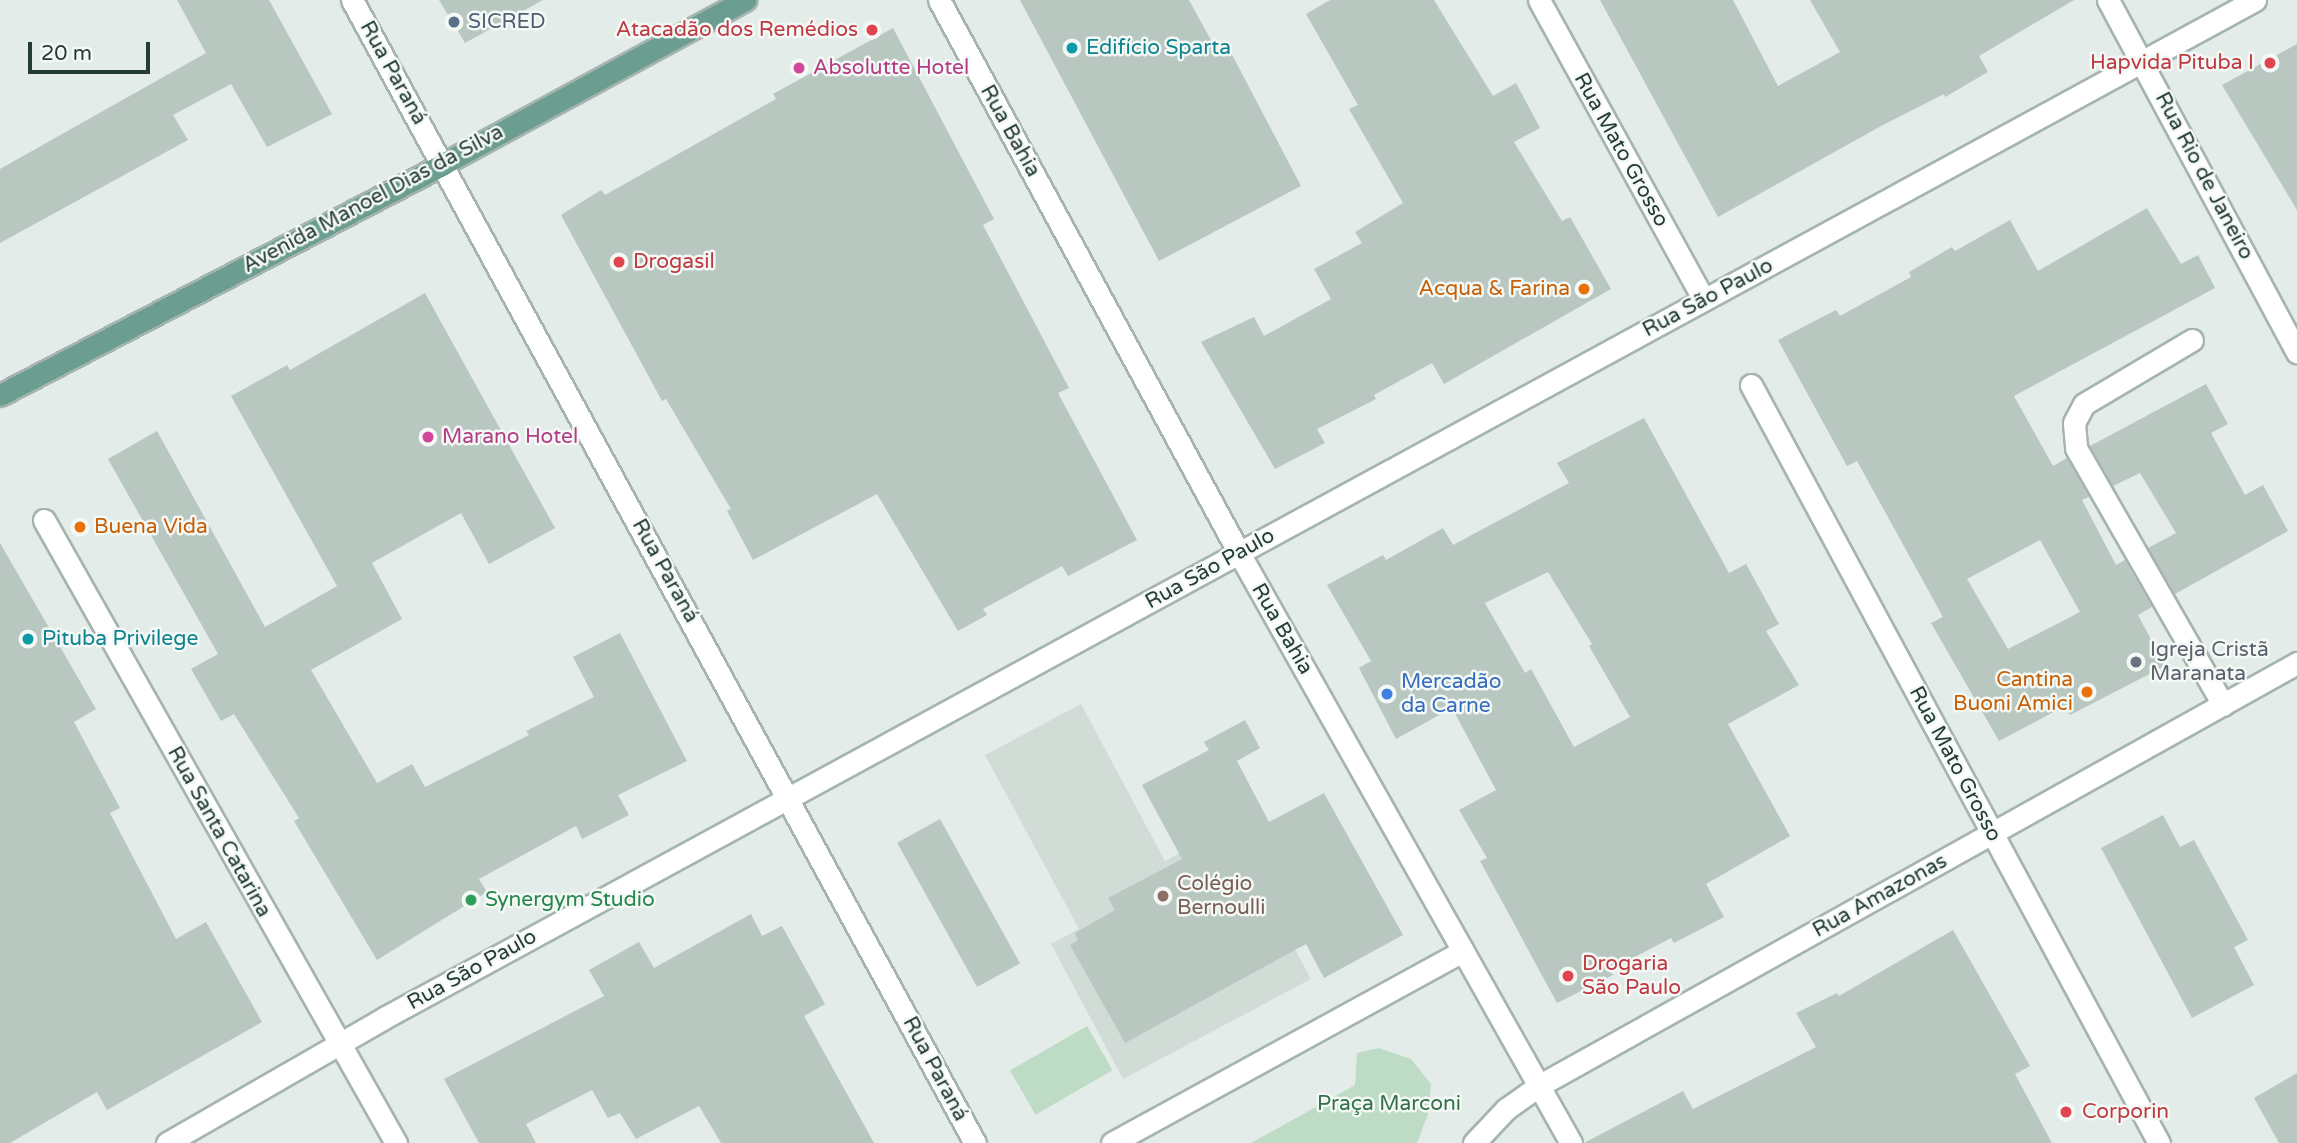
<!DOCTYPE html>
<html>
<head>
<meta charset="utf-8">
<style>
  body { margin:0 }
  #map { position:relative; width:2297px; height:1143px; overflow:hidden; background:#e3ece8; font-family:"Varela Round",sans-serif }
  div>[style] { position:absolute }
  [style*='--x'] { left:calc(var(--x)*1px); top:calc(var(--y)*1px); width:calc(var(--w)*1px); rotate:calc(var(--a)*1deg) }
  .built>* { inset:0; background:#d2dcd7 }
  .green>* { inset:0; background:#bedcc5; transform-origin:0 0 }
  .building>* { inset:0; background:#b9c7c1; transform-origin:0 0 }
  .roads { filter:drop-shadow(2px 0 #a6b4af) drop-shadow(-2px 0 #a6b4af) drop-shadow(0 2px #a6b4af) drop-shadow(0 -2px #a6b4af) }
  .street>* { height:21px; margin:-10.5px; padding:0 10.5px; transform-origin:10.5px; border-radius:10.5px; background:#fff }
  .secondary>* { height:21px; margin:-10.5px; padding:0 10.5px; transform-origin:10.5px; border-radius:10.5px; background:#fff }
  .primary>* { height:21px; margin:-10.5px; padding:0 10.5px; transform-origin:10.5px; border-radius:10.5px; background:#6b9e90 }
  .dots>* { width:19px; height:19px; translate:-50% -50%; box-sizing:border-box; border:4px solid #f4f9f6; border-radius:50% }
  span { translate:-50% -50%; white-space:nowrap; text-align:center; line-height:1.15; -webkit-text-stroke:5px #f4f9f6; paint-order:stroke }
  .service-label { font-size:21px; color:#4e5e75 }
  .left { translate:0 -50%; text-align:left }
  .health-label { font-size:21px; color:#be3a42 }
  .right { translate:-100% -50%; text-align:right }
  .culture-label { font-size:21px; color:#0d838f }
  .hotel-label { font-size:21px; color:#b23c85 }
  .street-label { font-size:21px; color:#243c35 }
  .food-label { font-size:21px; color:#c56008 }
  .worship-label { font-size:21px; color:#5b616d }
  .shop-label { font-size:21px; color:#366cbe }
  .education-label { font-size:21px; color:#785e54 }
  .leisure-label { font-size:21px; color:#27864d }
  .park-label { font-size:21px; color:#317048 }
  .scale { position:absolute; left:28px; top:42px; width:122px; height:32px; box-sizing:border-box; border:4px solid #243c35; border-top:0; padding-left:9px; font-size:21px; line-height:24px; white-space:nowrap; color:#243c35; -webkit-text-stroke:5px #f4f9f6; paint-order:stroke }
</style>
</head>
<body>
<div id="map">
  <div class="built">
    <i style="clip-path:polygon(1081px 704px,1165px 861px,1229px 827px,1311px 979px,1123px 1079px,1051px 944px,1079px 929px,985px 755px)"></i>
  </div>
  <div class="green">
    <i style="left:1087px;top:1026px;width:51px;height:89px;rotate:60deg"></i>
    <i style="clip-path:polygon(1379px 1048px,1411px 1059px,1431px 1084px,1428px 1114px,1417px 1143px,1251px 1143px,1355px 1085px,1357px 1053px)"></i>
  </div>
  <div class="building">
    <i style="clip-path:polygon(177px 0,269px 0,332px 114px,267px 147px,231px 84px,173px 115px,188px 140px,0 243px,0 169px,206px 53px)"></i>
    <i style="clip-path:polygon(439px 0,543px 0,465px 43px)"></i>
    <i style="clip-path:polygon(1020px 0,1189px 0,1218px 53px,1228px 47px,1301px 186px,1159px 261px)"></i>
    <i style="clip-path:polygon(1330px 0,1434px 0,1493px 96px,1516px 83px,1540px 128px,1514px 142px,1562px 221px,1570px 217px,1611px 289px,1444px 384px,1432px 363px,1374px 395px,1376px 399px,1317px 429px,1325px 443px,1275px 469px,1201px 342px,1254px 317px,1264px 336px,1331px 299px,1314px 269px,1362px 243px,1355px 232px,1403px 203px,1349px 109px,1358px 105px,1306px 14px)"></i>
    <i style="clip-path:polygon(1600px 0,1733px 0,1778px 86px,1840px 52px,1810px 0,2074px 0,1979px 56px,1988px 72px,1945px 97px,1944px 94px,1881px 126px,1718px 217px)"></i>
    <i style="clip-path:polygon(893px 28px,994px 219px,983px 225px,1069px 388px,1058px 393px,1137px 540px,1068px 576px,1062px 566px,983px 609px,987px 615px,958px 631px,877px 494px,753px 560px,727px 511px,731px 509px,666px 399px,662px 401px,561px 215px,601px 190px,605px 195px,776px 99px,773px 94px)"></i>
    <i style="clip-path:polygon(2297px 44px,2297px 210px,2222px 85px)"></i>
    <i style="clip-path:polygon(evenodd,2147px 208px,2181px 264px,2198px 255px,2215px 288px,2014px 396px,2053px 466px,2067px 458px,2089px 497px,2082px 500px,2116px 565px,2125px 560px,2152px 607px,2138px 615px,2165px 666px,2070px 715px,2065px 706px,1999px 741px,1931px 623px,1943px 617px,1857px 461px,1847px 466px,1778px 340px,1836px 310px,1840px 316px,1911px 277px,1909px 272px,1952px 247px,1955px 251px,2010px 220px,2038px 271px,2147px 208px,2040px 540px,2080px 612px,2008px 649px,1967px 579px,2040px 540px)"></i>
    <i style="clip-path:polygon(425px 293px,555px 528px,489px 564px,461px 513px,372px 563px,402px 619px,311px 670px,377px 783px,412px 764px,425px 787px,529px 735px,526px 731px,594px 697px,573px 657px,620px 633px,687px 761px,618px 795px,629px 815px,582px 839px,576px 826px,479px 879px,487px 892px,377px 960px,294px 821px,299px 818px,234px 714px,221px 721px,191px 669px,218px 654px,108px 459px,157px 431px,265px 627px,337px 586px,231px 396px,287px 365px,290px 370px)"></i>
    <i style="clip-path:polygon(2206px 384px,2228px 424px,2211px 433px,2245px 495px,2263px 485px,2288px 531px,2175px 594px,2148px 548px,2176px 533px,2140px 473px,2113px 486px,2090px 446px)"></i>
    <i style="clip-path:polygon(evenodd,1644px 418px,1729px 573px,1746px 564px,1779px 624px,1766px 631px,1799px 685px,1728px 724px,1790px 836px,1706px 884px,1724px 917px,1674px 943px,1671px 938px,1610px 970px,1613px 975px,1557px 1003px,1480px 861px,1487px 858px,1459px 810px,1496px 790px,1452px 708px,1396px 739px,1359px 668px,1371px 661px,1327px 585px,1383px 555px,1386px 560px,1443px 528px,1453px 545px,1569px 483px,1557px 463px,1644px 418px,1548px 572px,1592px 644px,1589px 646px,1630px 717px,1574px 747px,1531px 669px,1525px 673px,1485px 603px,1548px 572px)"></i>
    <i style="clip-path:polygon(0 543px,96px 709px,74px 722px,120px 808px,110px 813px,176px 939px,206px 922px,262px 1022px,107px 1110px,97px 1092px,10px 1143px,0 1143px)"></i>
    <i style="clip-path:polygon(1245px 720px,1260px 748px,1237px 761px,1269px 822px,1324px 793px,1403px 935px,1324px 978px,1306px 944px,1125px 1043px,1070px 945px,1078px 940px,1075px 933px,1115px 910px,1108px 898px,1182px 859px,1142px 785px,1209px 750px,1204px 742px)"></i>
    <i style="clip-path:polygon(2163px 815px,2180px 847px,2194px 840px,2248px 940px,2234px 947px,2254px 985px,2192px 1018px,2101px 848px)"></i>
    <i style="left:940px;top:819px;width:165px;height:49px;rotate:61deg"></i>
    <i style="clip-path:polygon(751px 914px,762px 936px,782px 926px,825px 1004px,804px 1016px,874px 1143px,721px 1143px,699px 1106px,636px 1139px,620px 1113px,608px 1118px,592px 1090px,526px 1124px,536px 1143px,479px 1143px,444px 1079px,604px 996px,589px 970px,639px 942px,654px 968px)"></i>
    <i style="clip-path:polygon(1953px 930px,2030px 1066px,2015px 1074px,2052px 1143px,1584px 1143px,1683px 1091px,1693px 1109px,1816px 1047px,1796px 1013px,1837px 993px,1839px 996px)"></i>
    <i style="clip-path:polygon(2297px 1073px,2297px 1143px,2279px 1143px,2254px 1098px)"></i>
  </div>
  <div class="roads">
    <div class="street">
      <i style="--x:352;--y:0;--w:1302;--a:61.41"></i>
      <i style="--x:1539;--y:0;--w:342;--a:61.2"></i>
      <i style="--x:2108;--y:0;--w:400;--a:61.8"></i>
      <i style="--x:2192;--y:340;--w:126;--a:149.3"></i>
      <i style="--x:2084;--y:404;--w:21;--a:118"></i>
      <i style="--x:2074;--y:423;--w:25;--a:85"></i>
      <i style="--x:2076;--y:448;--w:296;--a:60.2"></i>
      <i style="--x:1751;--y:385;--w:861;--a:61.71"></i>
      <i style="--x:44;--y:520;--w:716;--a:60.53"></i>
      <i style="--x:1112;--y:1143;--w:400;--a:-28.7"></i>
    </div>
    <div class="secondary">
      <i style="--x:939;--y:0;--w:629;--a:61.52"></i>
      <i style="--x:1239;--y:553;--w:677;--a:60.63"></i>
      <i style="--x:167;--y:1143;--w:250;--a:-29.9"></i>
      <i style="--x:384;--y:1018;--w:2130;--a:-28.55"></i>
      <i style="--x:1474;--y:1143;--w:47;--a:-46.7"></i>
      <i style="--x:1506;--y:1109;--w:42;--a:-35.2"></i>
      <i style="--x:1540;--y:1085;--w:867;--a:-29.14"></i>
    </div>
    <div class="primary">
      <i style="--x:0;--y:395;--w:500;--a:-27.5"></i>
      <i style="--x:443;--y:164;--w:344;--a:-28.5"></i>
    </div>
  </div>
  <div class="dots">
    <i style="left:454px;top:22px;background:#5c6f8a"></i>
    <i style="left:872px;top:30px;background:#e0444e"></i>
    <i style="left:1072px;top:48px;background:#0f9aa8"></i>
    <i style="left:2270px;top:63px;background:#e0444e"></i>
    <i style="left:799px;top:68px;background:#d1479c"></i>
    <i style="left:619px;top:262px;background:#e0444e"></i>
    <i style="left:1584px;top:289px;background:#e8710a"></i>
    <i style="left:428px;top:437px;background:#d1479c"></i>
    <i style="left:80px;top:527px;background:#e8710a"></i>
    <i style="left:28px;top:639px;background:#0f9aa8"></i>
    <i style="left:2136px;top:662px;background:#6b7280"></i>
    <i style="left:2087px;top:692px;background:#e8710a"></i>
    <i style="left:1387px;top:694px;background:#3f7fe0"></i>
    <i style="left:1163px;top:896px;background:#8d6e63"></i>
    <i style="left:471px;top:900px;background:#2e9e5b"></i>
    <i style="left:1568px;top:976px;background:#e0444e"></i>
    <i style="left:2066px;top:1112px;background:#e0444e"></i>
  </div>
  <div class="service-label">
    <span class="left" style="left:468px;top:22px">SICRED</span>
  </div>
  <div class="health-label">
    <span class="right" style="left:858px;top:30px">Atacadão dos Remédios</span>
    <span class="right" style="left:2254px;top:63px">Hapvida Pituba I</span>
    <span class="left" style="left:633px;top:262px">Drogasil</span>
    <span class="left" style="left:1582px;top:976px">Drogaria<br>São Paulo</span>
    <span class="left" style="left:2082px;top:1112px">Corporin</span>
  </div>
  <div class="culture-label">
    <span class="left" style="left:1086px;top:48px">Edifício Sparta</span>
    <span class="left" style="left:42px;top:639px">Pituba Privilege</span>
  </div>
  <div class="hotel-label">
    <span class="left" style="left:813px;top:68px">Absolutte Hotel</span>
    <span class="left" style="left:442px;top:437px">Marano Hotel</span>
  </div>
  <div class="street-label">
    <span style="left:393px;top:73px;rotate:61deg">Rua Paraná</span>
    <span style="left:1010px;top:131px;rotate:61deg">Rua Bahia</span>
    <span style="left:1621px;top:150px;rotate:61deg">Rua Mato Grosso</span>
    <span style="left:2204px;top:176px;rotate:62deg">Rua Rio de Janeiro</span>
    <span style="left:373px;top:199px;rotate:-28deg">Avenida Manoel Dias da Silva</span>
    <span style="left:1708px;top:298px;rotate:-28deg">Rua São Paulo</span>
    <span style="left:1210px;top:569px;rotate:-29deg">Rua São Paulo</span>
    <span style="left:665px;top:571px;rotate:61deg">Rua Paraná</span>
    <span style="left:1282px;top:629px;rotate:60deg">Rua Bahia</span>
    <span style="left:1955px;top:764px;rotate:62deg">Rua Mato Grosso</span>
    <span style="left:219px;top:832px;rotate:61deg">Rua Santa Catarina</span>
    <span style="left:1880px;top:896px;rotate:-29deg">Rua Amazonas</span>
    <span style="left:472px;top:970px;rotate:-29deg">Rua São Paulo</span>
    <span style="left:935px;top:1069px;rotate:62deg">Rua Paraná</span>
  </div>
  <div class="food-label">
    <span class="right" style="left:1570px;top:289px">Acqua &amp; Farina</span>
    <span class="left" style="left:94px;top:527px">Buena Vida</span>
    <span class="right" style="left:2073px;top:692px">Cantina<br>Buoni Amici</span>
  </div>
  <div class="worship-label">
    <span class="left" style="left:2150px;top:662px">Igreja Cristã<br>Maranata</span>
  </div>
  <div class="shop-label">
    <span class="left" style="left:1401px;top:694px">Mercadão<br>da Carne</span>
  </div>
  <div class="education-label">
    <span class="left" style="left:1177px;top:896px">Colégio<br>Bernoulli</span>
  </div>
  <div class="leisure-label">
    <span class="left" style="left:485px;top:900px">Synergym Studio</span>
  </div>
  <div class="park-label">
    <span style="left:1389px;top:1104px">Praça Marconi</span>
  </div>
  <div class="scale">20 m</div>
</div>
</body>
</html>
